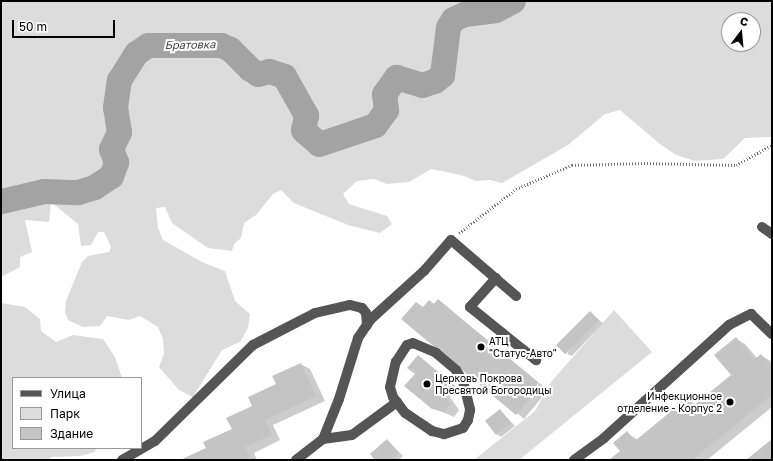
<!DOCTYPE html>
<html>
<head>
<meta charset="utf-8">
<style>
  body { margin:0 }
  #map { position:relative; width:773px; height:461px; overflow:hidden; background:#fff; font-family:"Golos Text",sans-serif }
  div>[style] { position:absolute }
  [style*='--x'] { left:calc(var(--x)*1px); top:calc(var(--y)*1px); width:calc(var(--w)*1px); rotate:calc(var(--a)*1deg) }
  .green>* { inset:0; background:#dcdcdc }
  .shadow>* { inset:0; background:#0003 }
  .river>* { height:25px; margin:-12.5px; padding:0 12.5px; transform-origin:12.5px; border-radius:12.5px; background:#a3a3a3 }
  .building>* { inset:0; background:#c4c4c4; transform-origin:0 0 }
  .path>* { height:2.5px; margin-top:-1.25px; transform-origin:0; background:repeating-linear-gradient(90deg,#777 0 1px,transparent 0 3px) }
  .minor>* { height:10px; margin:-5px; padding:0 5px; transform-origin:5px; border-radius:5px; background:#555 }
  .dots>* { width:11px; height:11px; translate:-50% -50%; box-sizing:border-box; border:2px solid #fff; border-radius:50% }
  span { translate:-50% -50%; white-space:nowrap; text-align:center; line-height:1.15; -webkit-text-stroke:4px #fff; paint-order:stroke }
  .poi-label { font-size:10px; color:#000 }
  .left { translate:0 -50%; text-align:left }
  .right { translate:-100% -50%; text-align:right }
  .water-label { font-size:11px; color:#444; font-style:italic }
  .frame { position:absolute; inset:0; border:2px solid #000; pointer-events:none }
  .legend { position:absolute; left:12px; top:377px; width:130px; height:72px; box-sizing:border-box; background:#fff; border:1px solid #999; margin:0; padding:5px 7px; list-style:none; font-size:12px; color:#000 }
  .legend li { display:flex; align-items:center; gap:8px; height:20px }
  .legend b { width:20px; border:1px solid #999 }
  .north { position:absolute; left:721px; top:12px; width:40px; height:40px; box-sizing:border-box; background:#fff; border:1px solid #999; border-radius:50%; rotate:16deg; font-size:11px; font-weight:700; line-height:16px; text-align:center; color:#000 }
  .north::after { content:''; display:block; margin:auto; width:14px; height:18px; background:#000; clip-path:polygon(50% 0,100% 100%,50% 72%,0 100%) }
  .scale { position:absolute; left:12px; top:20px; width:103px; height:18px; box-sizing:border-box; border:2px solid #000; border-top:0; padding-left:5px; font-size:12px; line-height:14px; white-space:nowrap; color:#000; -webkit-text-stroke:3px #fff; paint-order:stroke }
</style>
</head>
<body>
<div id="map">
  <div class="green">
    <i style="clip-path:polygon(evenodd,1px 1px,772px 1px,772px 137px,745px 138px,723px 159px,695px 161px,676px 155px,660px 144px,620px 110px,605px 114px,568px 145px,502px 183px,490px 180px,476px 181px,461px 175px,431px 169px,409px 182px,387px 184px,374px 179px,357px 181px,343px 194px,349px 204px,387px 216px,392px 224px,380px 233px,348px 225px,294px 203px,281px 190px,273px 194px,256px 215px,244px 223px,241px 238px,234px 244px,232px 251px,208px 248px,172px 223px,165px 207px,156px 208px,158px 228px,163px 240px,202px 262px,225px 271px,235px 301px,250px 314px,248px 328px,240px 342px,222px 350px,193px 397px,179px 390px,159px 367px,164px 354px,163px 339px,158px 327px,140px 316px,129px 320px,107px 316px,100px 326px,83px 327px,68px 320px,65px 312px,66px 301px,82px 262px,88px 256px,109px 252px,111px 247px,104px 232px,98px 232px,91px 245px,81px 246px,78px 224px,51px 202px,49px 222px,25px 220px,32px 252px,20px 257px,20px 267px,1px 277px,1px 1px,729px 20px,753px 20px,753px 44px,729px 44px,729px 20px)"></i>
    <i style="clip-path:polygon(1px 303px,25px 307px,40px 319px,41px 331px,56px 342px,73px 335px,103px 339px,115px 357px,122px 378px,13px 378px,13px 448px,96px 448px,95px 452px,80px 456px,51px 457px,49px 460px,1px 460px)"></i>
    <i style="clip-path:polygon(614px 310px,652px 352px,519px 460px,474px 460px,535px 411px,552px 381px)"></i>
  </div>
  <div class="shadow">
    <i style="clip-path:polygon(438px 300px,548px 390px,524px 419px,403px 319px,424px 308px,429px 301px,434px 304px)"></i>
    <i style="clip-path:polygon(590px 313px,603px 323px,572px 356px,567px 354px)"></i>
    <i style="clip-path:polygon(736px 339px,745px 344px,757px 358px,761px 355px,772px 362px,772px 407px,707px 460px,610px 460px,621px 451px,627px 433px,638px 440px,687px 399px,696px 405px,732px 375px)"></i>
    <i style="clip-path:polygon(418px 356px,458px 388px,450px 397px,459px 410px,454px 417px,433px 408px,416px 374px)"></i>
    <i style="clip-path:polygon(300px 364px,310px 369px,325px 401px,273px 425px,280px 440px,254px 453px,257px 460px,182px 460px,207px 448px,233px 429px,253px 406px)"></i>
    <i style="clip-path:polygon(500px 410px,515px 426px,501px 437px,497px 434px)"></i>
    <i style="clip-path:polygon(387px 440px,403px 456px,399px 460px,376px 460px)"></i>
  </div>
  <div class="river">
    <i style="--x:1;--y:201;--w:44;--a:-13.1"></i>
    <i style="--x:44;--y:191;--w:34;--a:2"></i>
    <i style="--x:78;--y:192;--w:17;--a:-17"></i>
    <i style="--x:94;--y:187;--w:20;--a:-33"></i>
    <i style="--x:111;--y:176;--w:15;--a:-70"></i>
    <i style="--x:116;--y:162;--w:14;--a:-111"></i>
    <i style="--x:111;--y:149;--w:19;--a:-65"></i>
    <i style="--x:119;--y:132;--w:25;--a:-99"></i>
    <i style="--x:115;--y:107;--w:27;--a:-82"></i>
    <i style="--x:119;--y:80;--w:32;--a:-58"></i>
    <i style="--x:136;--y:53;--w:14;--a:-34"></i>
    <i style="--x:148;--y:45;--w:73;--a:0"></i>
    <i style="--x:221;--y:45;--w:10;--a:24"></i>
    <i style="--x:230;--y:49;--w:28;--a:45"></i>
    <i style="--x:250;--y:69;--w:9;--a:32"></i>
    <i style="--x:258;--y:74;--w:11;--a:-15"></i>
    <i style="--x:269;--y:71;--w:16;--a:18"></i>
    <i style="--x:284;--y:76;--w:45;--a:60.6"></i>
    <i style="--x:306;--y:115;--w:15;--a:101"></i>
    <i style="--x:303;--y:130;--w:21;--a:41"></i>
    <i style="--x:319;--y:144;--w:59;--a:-18.7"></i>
    <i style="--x:375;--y:125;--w:19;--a:-54"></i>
    <i style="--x:386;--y:110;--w:16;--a:-97"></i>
    <i style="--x:384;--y:94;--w:21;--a:-55"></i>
    <i style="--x:396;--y:77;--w:27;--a:17"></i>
    <i style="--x:422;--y:85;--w:13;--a:-18"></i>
    <i style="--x:434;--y:81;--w:10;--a:-37"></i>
    <i style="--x:442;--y:75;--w:48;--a:-82.9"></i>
    <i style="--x:448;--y:27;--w:9;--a:-58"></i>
    <i style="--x:453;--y:19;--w:12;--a:-24"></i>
    <i style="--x:464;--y:14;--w:31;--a:-7"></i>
    <i style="--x:495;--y:10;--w:20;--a:-27"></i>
  </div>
  <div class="building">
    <i style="clip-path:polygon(438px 299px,541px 385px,516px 415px,401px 319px,416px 302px,423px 307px,429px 300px,434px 304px)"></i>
    <i style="left:590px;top:311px;width:13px;height:48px;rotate:45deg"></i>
    <i style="clip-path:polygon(736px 337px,755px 359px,761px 354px,772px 367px,772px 395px,692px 460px,609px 460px,620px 451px,613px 443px,627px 431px,635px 441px,687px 398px,693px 406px,731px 375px,714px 355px)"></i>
    <i style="clip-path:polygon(418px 355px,450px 382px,442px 392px,451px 404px,444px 412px,432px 409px,404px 386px,415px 374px,407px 368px)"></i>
    <i style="clip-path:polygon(301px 363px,316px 396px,265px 420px,272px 435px,245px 447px,250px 457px,244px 460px,180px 460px,206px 448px,203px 442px,232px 429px,226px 418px,252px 406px,248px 397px,276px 384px,272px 376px)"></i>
    <i style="left:500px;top:409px;width:18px;height:19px;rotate:52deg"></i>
    <i style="clip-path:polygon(387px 439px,399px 453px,392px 460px,375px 460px,370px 454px)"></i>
    <i style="clip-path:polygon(772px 439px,772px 460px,746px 460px)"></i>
  </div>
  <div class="path">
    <i style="--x:459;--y:233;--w:72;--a:-37.7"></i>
    <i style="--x:516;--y:189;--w:61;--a:-23.2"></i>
    <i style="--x:572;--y:165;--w:72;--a:-1.6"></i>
    <i style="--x:644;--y:163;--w:92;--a:1.2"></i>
    <i style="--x:736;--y:165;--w:41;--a:-29.1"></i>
  </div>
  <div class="minor">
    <i style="--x:762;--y:227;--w:12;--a:35"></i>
    <i style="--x:496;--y:278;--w:39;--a:132"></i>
    <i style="--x:470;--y:307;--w:85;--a:38.8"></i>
    <i style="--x:413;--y:343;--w:25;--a:23"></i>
    <i style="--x:436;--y:353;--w:26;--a:40"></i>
    <i style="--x:456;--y:370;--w:13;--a:58"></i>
    <i style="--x:463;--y:381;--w:30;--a:76"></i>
    <i style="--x:470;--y:410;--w:10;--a:101"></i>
    <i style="--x:468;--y:420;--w:9;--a:122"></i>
    <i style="--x:463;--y:428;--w:20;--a:162"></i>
    <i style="--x:444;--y:434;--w:12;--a:-166"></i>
    <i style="--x:432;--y:431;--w:32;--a:-146"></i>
    <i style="--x:405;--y:413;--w:20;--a:-127"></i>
    <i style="--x:393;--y:397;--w:10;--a:-107"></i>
    <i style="--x:390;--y:387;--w:26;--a:-77"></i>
    <i style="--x:396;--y:362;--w:20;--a:-57"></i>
    <i style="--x:407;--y:345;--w:6;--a:-18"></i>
    <i style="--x:323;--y:439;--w:43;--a:-68.2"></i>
    <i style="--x:339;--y:399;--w:64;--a:-72.7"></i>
    <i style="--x:358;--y:338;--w:23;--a:-56"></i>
    <i style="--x:371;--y:319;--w:72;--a:-42.2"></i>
    <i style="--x:424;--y:271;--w:41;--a:-48.9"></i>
    <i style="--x:451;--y:240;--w:86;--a:40.7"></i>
    <i style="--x:323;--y:439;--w:29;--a:-8"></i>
    <i style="--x:352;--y:435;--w:56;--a:-36.3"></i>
    <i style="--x:122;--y:460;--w:38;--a:-30"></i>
    <i style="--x:155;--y:441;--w:137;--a:-44.4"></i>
    <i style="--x:253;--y:345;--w:70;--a:-27.3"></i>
    <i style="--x:315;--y:313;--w:36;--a:-13"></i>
    <i style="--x:350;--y:305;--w:12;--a:14"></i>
    <i style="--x:362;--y:308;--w:6;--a:51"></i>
    <i style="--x:366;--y:313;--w:12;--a:85"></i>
    <i style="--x:296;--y:460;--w:34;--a:-38"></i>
    <i style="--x:574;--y:460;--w:37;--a:-36"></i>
    <i style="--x:604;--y:438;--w:169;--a:-42.1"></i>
    <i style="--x:729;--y:325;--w:25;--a:-27"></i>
    <i style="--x:751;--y:314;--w:29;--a:44"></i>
  </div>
  <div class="dots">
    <i style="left:481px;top:347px;background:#000"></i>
    <i style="left:427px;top:384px;background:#000"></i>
    <i style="left:730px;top:402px;background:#000"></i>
  </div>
  <div class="poi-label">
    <span class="left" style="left:489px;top:347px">АТЦ<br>"Статус-Авто"</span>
    <span class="left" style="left:435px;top:384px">Церковь Покрова<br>Пресвятой Богородицы</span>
    <span class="right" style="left:722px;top:402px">Инфекционное<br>отделение - Корпус 2</span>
  </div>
  <div class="water-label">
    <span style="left:190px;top:45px;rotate:-1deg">Братовка</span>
  </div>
  <div class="frame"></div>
  <ul class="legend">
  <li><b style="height:5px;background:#555"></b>Улица</li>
  <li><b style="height:11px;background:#dcdcdc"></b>Парк</li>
  <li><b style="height:11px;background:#c4c4c4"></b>Здание</li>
  </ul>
  <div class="north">С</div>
  <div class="scale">50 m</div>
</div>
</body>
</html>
